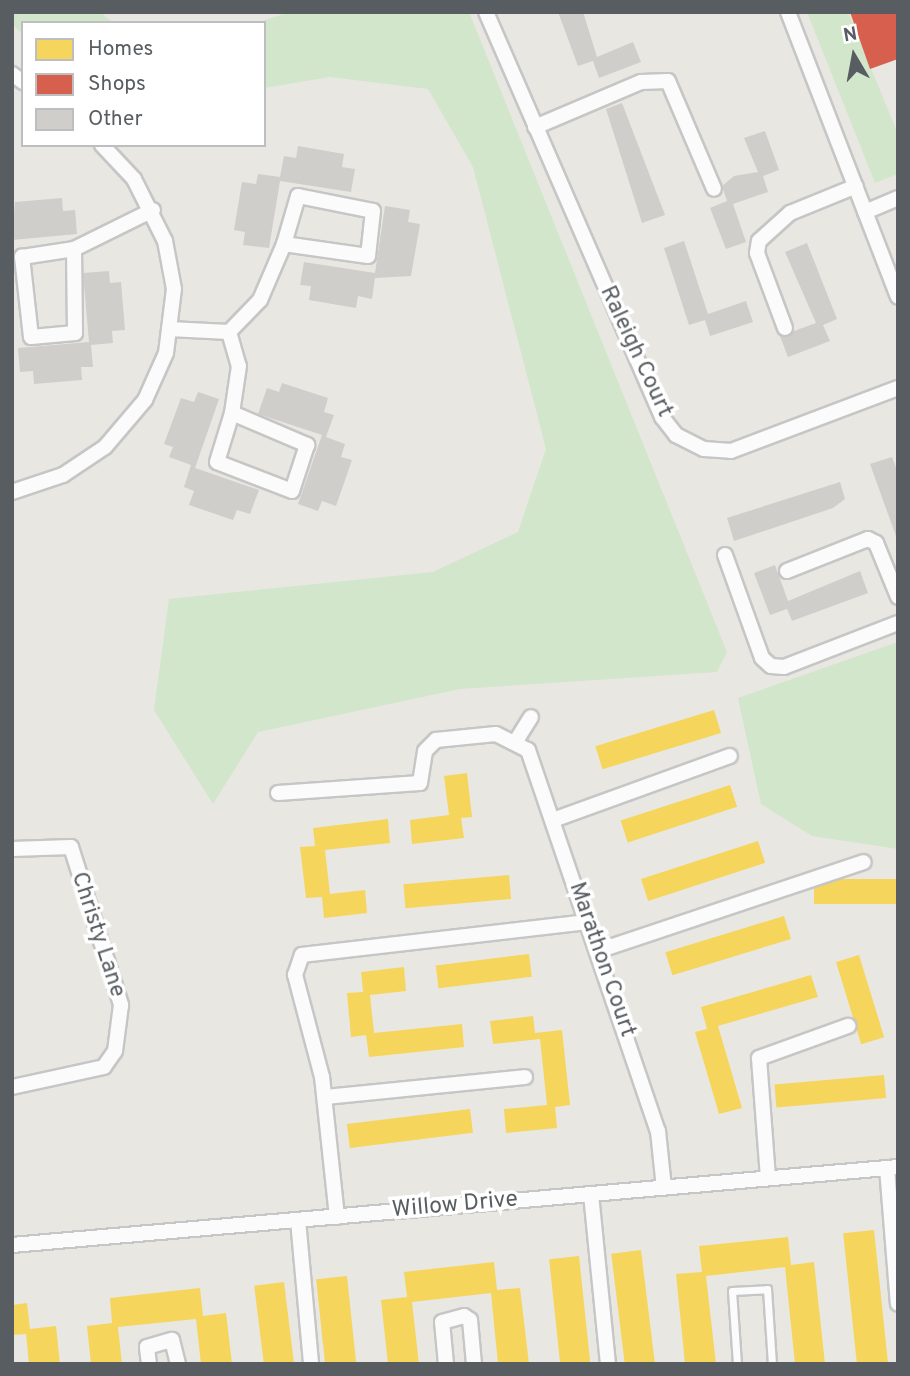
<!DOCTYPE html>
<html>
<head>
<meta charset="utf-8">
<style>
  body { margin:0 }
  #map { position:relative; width:910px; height:1376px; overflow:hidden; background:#e9e7e2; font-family:Overpass,sans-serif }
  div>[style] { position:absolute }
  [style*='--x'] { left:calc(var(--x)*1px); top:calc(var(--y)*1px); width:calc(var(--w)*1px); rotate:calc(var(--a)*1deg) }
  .green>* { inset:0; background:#d1e6cb }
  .homes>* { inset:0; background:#f6d55c; transform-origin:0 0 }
  .shops>* { inset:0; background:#d6604d }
  .building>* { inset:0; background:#cfcecb }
  .roads { filter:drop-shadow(2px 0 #c5c6c5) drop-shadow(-2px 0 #c5c6c5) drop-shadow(0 2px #c5c6c5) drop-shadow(0 -2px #c5c6c5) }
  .lane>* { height:7px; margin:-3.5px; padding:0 3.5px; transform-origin:3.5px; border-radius:3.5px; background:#fcfbfb }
  .street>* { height:14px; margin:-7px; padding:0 7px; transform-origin:7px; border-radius:7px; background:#fcfbfb }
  span { translate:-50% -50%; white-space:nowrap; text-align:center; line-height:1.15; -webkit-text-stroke:7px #fff; paint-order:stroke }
  .street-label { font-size:23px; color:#585d61 }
  .frame { position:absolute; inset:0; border:14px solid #585d61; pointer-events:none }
  .legend { position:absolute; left:21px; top:21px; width:245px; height:126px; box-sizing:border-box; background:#fff; border:2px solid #bcbec0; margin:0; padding:9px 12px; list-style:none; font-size:21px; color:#585d61 }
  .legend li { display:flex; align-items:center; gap:14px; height:35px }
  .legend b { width:35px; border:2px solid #bcbec0 }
  .north { position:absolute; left:819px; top:21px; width:70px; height:70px; -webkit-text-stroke:5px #fff; paint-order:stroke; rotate:350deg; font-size:19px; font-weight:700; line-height:28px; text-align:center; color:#585d61 }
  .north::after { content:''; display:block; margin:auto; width:24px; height:32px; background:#585d61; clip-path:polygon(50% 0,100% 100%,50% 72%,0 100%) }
</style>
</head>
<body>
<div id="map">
  <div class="green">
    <i style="clip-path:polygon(12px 12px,100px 12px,113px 23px,23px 23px,23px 34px,12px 24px)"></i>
    <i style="clip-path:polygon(290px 12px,469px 12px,727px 652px,717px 672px,460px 689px,258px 732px,213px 804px,154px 710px,169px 599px,433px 572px,518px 532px,546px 449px,473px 167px,428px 89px,330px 77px,264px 88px,264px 23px,256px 23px)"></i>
    <i style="clip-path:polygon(807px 12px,848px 12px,898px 134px,898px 174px,875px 183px)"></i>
    <i style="clip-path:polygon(898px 642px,898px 849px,812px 836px,761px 804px,738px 698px)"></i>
  </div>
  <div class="homes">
    <i style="left:714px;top:710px;width:24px;height:124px;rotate:73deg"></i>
    <i style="clip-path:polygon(467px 773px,472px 817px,461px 818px,464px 838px,412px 844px,410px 820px,449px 815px,444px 776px)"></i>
    <i style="left:730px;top:785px;width:23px;height:115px;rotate:72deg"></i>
    <i style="clip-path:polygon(388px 819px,390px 843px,325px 850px,330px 894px,365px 890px,367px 913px,324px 918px,322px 897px,306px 898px,300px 847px,315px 846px,313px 828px)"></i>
    <i style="left:758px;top:841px;width:23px;height:123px;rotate:72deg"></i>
    <i style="left:509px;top:875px;width:24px;height:106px;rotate:85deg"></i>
    <i style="left:898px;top:879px;width:25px;height:84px;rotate:90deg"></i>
    <i style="left:784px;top:916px;width:24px;height:124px;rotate:73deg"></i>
    <i style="left:529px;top:954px;width:23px;height:94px;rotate:83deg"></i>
    <i style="left:859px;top:955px;width:86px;height:24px;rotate:73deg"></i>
    <i style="clip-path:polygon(404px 967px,406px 991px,370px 995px,374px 1033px,462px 1024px,464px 1047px,369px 1057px,366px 1035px,351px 1037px,347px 993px,363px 992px,361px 972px)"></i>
    <i style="clip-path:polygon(811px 975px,818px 997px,718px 1026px,742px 1108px,719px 1114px,695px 1032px,707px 1029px,701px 1007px)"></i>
    <i style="clip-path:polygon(533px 1016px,535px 1033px,562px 1030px,570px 1105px,555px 1107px,557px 1128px,506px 1133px,504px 1109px,547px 1105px,540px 1039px,493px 1044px,490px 1021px)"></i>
    <i style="left:884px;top:1075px;width:23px;height:110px;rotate:85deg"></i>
    <i style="left:470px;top:1109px;width:24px;height:124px;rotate:83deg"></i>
    <i style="left:874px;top:1230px;width:135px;height:31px;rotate:84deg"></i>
    <i style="clip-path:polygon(788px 1237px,791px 1265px,814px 1262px,825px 1364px,795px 1364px,785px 1267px,706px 1276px,716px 1364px,685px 1364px,676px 1274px,702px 1272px,699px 1246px)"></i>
    <i style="left:641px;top:1250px;width:115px;height:30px;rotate:83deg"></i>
    <i style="left:579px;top:1256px;width:109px;height:30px;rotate:84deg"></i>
    <i style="clip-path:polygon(494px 1262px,497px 1290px,520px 1288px,529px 1364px,498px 1364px,491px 1293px,412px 1302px,419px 1364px,388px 1364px,381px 1300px,407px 1297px,404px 1272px)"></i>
    <i style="left:347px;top:1276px;width:89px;height:31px;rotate:84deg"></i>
    <i style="left:284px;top:1282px;width:83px;height:30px;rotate:83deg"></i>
    <i style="clip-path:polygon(200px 1288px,203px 1316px,226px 1313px,232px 1364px,201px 1364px,196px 1319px,118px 1327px,122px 1364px,91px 1364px,87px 1326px,112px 1323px,110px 1298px)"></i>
    <i style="clip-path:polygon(27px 1303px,30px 1329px,56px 1326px,60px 1364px,29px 1364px,26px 1334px,12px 1335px,12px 1305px)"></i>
  </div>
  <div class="shops">
    <i style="clip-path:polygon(850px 12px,898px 12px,898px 59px,870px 69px)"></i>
  </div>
  <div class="building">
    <i style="clip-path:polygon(558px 12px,583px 12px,597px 57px,633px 42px,641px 62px,599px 78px,593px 61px,578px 66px)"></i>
    <i style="clip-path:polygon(622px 103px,665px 215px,642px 223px,606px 109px)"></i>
    <i style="clip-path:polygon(765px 131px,779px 170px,763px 176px,768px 192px,733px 204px,746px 242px,726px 249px,710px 208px,727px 201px,722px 186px,734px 176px,758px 172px,744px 138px)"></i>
    <i style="clip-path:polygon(298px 146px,344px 154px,342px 167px,355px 169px,351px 192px,280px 181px,269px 248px,243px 245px,245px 232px,234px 230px,242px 182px,256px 184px,258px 174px,280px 177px,284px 156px,296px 158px)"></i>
    <i style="clip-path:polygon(62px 198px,63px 211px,75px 210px,77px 234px,12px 240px,15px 202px)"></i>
    <i style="clip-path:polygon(385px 206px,410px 210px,408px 222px,420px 224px,411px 276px,375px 278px,372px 299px,358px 296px,356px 308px,309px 300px,311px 286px,300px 285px,304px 262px,375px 273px)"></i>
    <i style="clip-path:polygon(684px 241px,708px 314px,746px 301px,753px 322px,710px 336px,705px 320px,689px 325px,664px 248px)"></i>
    <i style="clip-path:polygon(807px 243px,837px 319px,823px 325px,830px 341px,788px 357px,780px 336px,816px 323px,785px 252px)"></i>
    <i style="clip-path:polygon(109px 271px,110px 283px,121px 282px,125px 330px,112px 331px,113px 343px,91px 345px,93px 367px,81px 367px,82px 380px,34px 384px,33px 371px,20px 372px,18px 348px,89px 342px,83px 273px)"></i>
    <i style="clip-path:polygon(282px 383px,328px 398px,324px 412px,334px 415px,326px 437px,345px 444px,341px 457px,352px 460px,336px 506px,322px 501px,318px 511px,298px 504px,322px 435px,258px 414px,267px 388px,279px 392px)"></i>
    <i style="clip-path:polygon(198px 392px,219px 399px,195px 468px,259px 490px,250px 514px,237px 510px,233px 520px,189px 505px,194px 491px,184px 487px,191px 465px,169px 457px,173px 447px,164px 444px,181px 398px,194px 402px)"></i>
    <i style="clip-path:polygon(892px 457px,898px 473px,897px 539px,870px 464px)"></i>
    <i style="clip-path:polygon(840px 482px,845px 499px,833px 508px,734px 541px,727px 518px)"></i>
    <i style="clip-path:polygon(775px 565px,788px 601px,860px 571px,868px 593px,792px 621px,787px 609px,770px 615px,754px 573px)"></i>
  </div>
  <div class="roads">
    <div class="lane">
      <i style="--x:737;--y:1364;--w:73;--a:-93.9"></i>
      <i style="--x:732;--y:1291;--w:35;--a:-3"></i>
      <i style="--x:767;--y:1289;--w:75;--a:86.2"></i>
    </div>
    <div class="street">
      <i style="--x:486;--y:12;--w:442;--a:66.5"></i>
      <i style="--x:662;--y:417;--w:23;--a:52"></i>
      <i style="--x:676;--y:435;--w:31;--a:27"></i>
      <i style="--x:704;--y:449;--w:27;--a:4"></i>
      <i style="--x:731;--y:451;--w:178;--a:-20.7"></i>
      <i style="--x:788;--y:12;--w:305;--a:68.9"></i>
      <i style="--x:12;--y:74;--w:14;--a:36"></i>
      <i style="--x:535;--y:127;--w:115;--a:-23"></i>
      <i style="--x:641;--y:82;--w:27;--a:-2"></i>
      <i style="--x:668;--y:81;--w:117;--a:66.9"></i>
      <i style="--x:298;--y:196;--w:76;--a:11.3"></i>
      <i style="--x:373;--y:211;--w:45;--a:96.3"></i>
      <i style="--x:368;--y:256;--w:85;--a:-171.9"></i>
      <i style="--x:284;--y:244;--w:50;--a:-73.7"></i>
      <i style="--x:865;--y:212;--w:36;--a:-23"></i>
      <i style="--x:74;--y:249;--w:84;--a:89.3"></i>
      <i style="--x:75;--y:333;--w:44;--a:174.8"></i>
      <i style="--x:31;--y:337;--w:81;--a:-96.4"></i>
      <i style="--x:22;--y:257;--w:53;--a:-8.7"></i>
      <i style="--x:74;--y:249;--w:88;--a:-26.3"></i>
      <i style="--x:785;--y:328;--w:80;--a:-110.5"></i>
      <i style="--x:757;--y:253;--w:12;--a:-81"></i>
      <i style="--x:759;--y:241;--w:42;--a:-42.1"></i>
      <i style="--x:790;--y:213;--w:71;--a:-22.2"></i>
      <i style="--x:169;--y:329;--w:60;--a:2.9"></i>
      <i style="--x:229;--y:332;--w:45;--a:-45.9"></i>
      <i style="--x:260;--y:300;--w:61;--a:-66.8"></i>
      <i style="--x:229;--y:332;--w:35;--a:74"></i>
      <i style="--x:239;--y:366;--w:48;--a:98.5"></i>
      <i style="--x:232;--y:413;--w:82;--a:23.1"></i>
      <i style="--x:307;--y:445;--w:48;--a:108.1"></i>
      <i style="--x:292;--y:491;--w:80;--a:-158.9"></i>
      <i style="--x:217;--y:462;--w:51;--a:-73"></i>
      <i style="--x:12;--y:492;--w:54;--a:-18.4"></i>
      <i style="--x:63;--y:475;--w:50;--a:-33.7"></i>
      <i style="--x:105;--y:447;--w:62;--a:-49.6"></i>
      <i style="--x:145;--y:400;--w:51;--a:-65.9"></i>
      <i style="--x:166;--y:353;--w:64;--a:-82.9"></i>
      <i style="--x:174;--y:289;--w:49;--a:-100.6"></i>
      <i style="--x:165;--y:241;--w:69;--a:-116.6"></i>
      <i style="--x:134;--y:179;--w:47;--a:-133.3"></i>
      <i style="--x:725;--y:555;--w:109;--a:70.2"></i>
      <i style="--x:762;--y:658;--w:12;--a:42"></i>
      <i style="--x:771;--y:666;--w:13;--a:4"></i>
      <i style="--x:784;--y:667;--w:122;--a:-21.1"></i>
      <i style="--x:787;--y:571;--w:87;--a:-21.6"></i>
      <i style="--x:868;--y:539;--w:9;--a:27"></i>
      <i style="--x:876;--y:543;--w:58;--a:67.8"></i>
      <i style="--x:516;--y:741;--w:28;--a:-58"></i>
      <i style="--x:278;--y:793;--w:142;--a:-4"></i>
      <i style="--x:420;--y:783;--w:32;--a:-81"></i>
      <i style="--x:425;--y:751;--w:16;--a:-45"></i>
      <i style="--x:436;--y:740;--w:60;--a:-5.7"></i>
      <i style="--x:496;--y:734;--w:36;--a:27"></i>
      <i style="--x:528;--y:750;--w:403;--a:71.2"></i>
      <i style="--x:658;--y:1131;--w:57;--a:84"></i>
      <i style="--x:553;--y:820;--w:188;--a:-19.9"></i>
      <i style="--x:12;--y:849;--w:59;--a:-1.9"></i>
      <i style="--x:71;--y:847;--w:166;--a:72.4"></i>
      <i style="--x:121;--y:1005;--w:46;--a:97.4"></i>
      <i style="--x:115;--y:1051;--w:19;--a:125"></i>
      <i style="--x:104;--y:1067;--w:94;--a:167.7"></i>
      <i style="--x:598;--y:951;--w:280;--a:-18.5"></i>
      <i style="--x:325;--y:1097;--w:201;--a:-5.7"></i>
      <i style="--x:887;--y:1168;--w:136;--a:85.4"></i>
      <i style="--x:768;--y:1178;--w:120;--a:-94.3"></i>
      <i style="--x:759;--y:1058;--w:95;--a:-19.8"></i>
      <i style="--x:591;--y:1194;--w:171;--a:84.3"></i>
      <i style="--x:337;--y:1217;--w:141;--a:-96.1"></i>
      <i style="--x:322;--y:1077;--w:106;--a:-104.8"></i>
      <i style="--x:295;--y:975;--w:21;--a:-71"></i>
      <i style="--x:302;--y:955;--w:287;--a:-6.6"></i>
      <i style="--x:298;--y:1220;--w:145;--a:84.8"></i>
      <i style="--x:12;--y:1245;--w:889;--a:-5.03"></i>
      <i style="--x:149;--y:1364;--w:17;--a:-97"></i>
      <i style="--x:147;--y:1347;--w:26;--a:-16"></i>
      <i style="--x:172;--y:1340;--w:25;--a:76"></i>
      <i style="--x:446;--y:1364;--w:42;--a:-95.4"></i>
      <i style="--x:442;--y:1322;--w:23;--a:-15"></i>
      <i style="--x:464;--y:1316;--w:7;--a:34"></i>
      <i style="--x:470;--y:1320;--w:44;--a:84.8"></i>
    </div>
  </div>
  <div class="street-label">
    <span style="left:635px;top:352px;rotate:65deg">Raleigh Court</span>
    <span style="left:97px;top:935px;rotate:72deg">Christy Lane</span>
    <span style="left:601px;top:960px;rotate:71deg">Marathon Court</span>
    <span style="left:455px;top:1206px;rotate:-5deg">Willow Drive</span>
  </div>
  <div class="frame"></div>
  <ul class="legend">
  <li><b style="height:19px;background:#f6d55c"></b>Homes</li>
  <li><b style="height:19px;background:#d6604d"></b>Shops</li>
  <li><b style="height:19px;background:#cfcecb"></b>Other</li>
  </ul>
  <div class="north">N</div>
</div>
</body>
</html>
